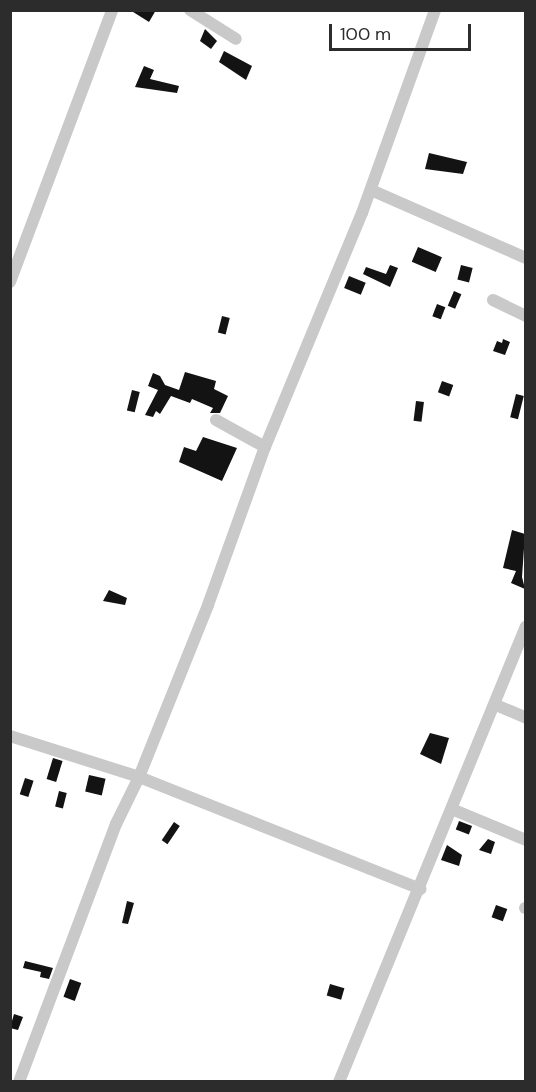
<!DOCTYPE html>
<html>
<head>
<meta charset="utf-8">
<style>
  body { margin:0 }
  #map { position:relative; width:536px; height:1092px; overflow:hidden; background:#fff; font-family:"DM Sans",sans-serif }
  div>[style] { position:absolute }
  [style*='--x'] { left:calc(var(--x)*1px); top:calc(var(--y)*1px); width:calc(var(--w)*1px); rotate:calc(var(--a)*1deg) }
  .building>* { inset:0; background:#131313; transform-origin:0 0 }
  .street>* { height:12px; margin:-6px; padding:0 6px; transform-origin:6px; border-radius:6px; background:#c9c9c9 }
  span { translate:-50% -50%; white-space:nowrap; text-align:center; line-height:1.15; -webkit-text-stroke:6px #fff; paint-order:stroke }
  .frame { position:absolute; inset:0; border:12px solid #2c2c2c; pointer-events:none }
  .scale { position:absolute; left:329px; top:24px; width:142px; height:27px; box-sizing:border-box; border:3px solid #2c2c2c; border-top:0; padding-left:8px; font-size:18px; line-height:21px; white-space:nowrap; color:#2c2c2c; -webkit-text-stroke:4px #fff; paint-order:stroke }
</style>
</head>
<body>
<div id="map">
  <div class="building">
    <i style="clip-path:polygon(130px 10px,156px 10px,149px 22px)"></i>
    <i style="clip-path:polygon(205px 29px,217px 41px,211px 49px,200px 41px)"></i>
    <i style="clip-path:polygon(224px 51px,252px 66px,246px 80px,219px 62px)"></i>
    <i style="clip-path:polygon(144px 66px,154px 70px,150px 79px,179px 86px,177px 93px,135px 87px)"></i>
    <i style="clip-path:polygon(429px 153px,467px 162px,463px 174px,425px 169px)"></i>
    <i style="left:418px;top:247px;width:26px;height:16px;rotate:23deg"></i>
    <i style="clip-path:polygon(390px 265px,398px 268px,390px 287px,363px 274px,366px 267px,386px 274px)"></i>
    <i style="left:461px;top:265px;width:12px;height:15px;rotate:14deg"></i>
    <i style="left:349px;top:276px;width:18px;height:13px;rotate:22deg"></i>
    <i style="left:454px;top:291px;width:8px;height:16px;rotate:23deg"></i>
    <i style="left:437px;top:304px;width:9px;height:13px;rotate:21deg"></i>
    <i style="left:222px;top:316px;width:8px;height:17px;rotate:14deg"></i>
    <i style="clip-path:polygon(503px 339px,510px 342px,505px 355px,493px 351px,497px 341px,502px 343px)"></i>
    <i style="clip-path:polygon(185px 372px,216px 381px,214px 389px,228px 396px,220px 413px,210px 413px,213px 408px,192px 399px,190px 403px,171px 396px,160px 414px,156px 411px,153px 417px,145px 415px,158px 390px,148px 386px,153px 373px,160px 376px,165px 385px,179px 390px)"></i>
    <i style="left:442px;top:381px;width:12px;height:12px;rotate:20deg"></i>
    <i style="left:132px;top:390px;width:8px;height:21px;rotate:14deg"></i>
    <i style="left:516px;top:394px;width:8px;height:24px;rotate:14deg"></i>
    <i style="left:416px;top:401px;width:8px;height:20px;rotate:7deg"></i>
    <i style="clip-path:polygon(203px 437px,237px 448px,222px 481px,179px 462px,184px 447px,196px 451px)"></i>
    <i style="clip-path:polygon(512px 530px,525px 534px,522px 577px,525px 589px,511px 583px,516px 571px,503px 568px)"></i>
    <i style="clip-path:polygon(109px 590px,127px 598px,125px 605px,103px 601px)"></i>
    <i style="clip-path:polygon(430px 733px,449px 738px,441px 764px,420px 754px)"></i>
    <i style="left:53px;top:758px;width:10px;height:22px;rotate:17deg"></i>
    <i style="left:89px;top:775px;width:17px;height:17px;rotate:13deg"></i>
    <i style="left:25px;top:778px;width:9px;height:17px;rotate:18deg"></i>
    <i style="left:59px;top:791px;width:8px;height:16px;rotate:14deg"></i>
    <i style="left:459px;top:821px;width:14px;height:9px;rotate:21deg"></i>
    <i style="left:174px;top:822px;width:7px;height:22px;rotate:34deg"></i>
    <i style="clip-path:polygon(488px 839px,495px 842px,491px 854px,479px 850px)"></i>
    <i style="clip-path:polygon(447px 845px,462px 855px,459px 866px,441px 860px)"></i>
    <i style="clip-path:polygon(127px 901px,134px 903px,128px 924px,122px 923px)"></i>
    <i style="left:496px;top:905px;width:12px;height:13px;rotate:20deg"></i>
    <i style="clip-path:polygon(25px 961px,53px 968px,49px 979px,40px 977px,41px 972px,23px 968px)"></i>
    <i style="left:70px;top:979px;width:12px;height:19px;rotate:20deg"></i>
    <i style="left:330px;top:984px;width:15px;height:12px;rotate:16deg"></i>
    <i style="clip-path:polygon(14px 1014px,23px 1017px,18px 1030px,10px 1028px)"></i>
  </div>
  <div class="street">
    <i style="--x:190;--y:10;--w:54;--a:32.2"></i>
    <i style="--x:371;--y:190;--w:169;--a:23.7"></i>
    <i style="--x:10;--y:282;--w:290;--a:-69.4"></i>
    <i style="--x:493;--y:300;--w:37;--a:26"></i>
    <i style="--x:216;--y:420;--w:56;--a:28.9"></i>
    <i style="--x:496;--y:705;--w:33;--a:23"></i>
    <i style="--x:10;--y:736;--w:135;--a:17.6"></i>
    <i style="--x:139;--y:777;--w:303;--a:21.7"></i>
    <i style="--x:454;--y:810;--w:78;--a:22.6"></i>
    <i style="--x:525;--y:908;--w:1;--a:0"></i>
    <i style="--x:19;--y:1082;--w:276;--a:-69.4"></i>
    <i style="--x:116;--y:824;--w:52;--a:-63.9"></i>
    <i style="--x:139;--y:777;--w:185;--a:-68.1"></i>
    <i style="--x:208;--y:605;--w:168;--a:-70.2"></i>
    <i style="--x:265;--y:447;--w:253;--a:-67.5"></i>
    <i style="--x:362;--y:213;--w:216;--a:-70.2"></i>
    <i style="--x:339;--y:1082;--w:492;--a:-67.7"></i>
  </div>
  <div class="frame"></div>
  <div class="scale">100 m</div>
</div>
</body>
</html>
